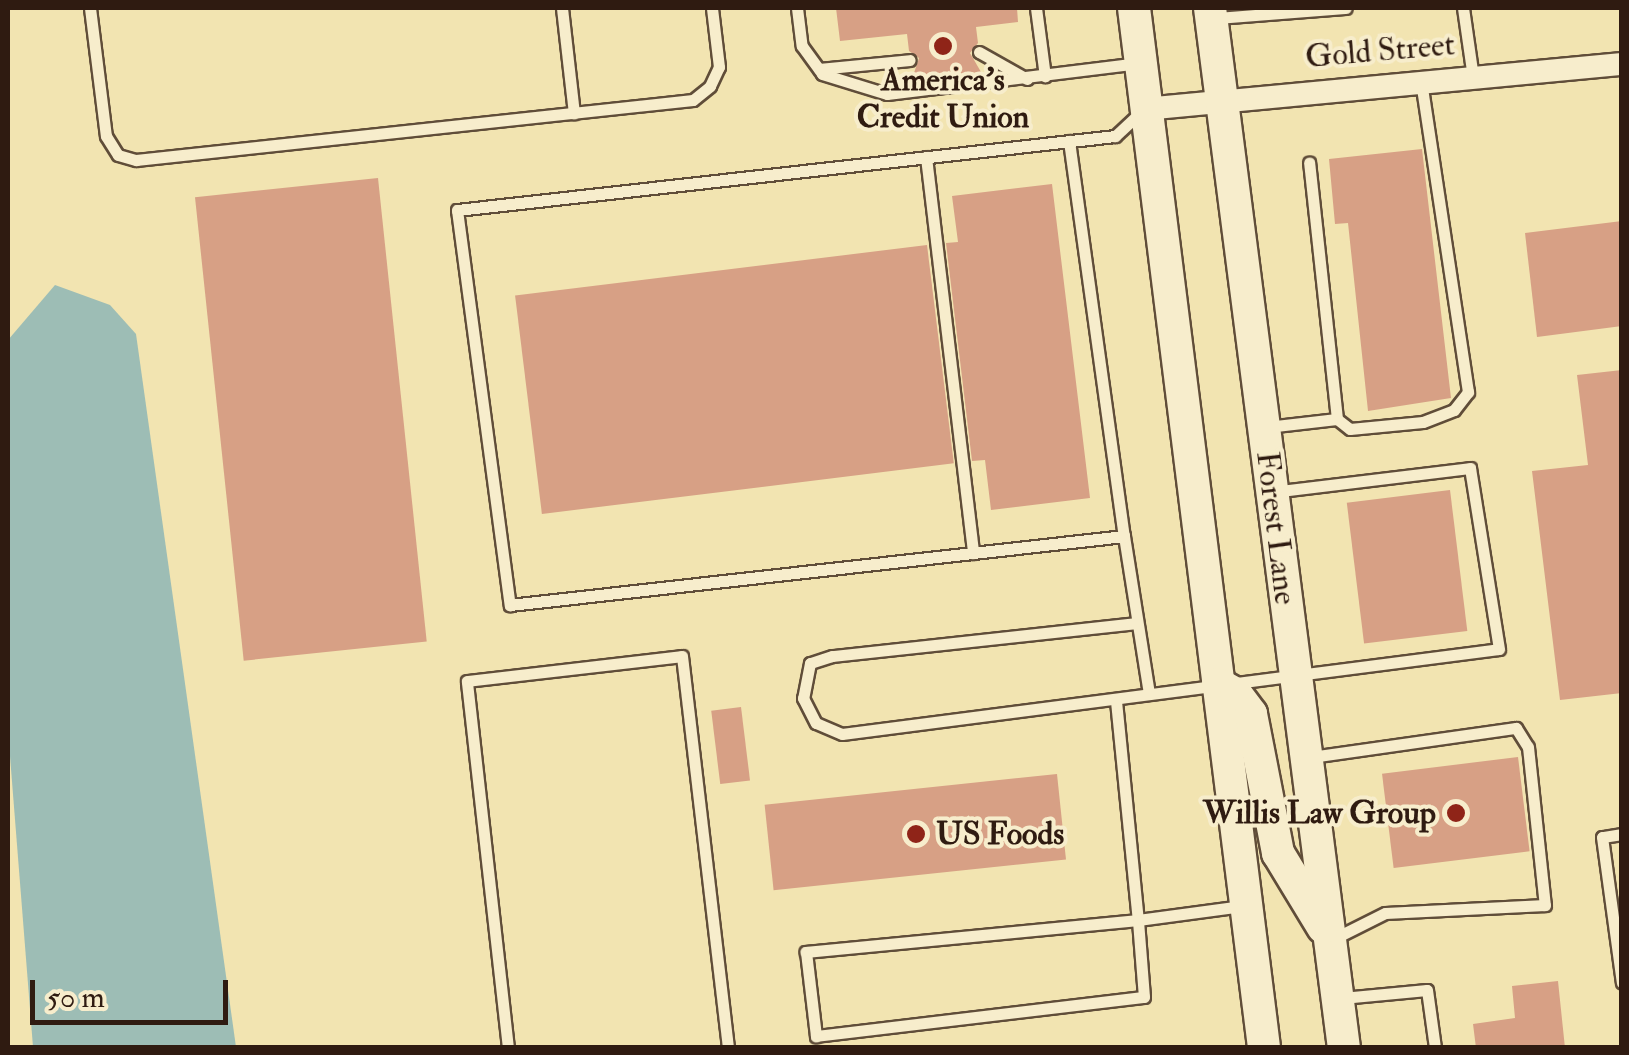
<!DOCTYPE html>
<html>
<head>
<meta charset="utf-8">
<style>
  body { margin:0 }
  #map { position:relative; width:1629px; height:1055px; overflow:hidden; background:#f2e4b1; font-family:"IM FELL Double Pica",serif }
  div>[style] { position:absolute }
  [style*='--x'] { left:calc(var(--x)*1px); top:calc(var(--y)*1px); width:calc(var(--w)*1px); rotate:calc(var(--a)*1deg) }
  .water>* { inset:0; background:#9dbdb5 }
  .building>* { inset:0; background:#d7a085; transform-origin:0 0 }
  .roads { filter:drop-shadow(2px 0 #604d39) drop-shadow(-2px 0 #604d39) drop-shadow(0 2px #604d39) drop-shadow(0 -2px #604d39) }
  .lane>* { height:11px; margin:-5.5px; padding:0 5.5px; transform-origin:5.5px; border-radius:5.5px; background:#f7edcc }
  .street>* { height:22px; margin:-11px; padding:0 11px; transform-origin:11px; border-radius:11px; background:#f7edcc }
  .secondary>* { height:32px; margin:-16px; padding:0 16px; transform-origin:16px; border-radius:16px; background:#f7edcc }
  .dots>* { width:28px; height:28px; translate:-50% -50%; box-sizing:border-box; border:5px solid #f7edcc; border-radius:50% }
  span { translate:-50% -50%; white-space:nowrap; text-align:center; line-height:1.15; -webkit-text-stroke:8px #f7edcc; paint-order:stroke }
  .street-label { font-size:32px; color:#2f1b11 }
  .poi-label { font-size:32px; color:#2f1b11; font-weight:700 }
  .right { translate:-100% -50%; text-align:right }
  .left { translate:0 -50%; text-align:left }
  .frame { position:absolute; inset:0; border:10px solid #2f1b11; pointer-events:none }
  .scale { position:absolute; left:30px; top:980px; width:198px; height:45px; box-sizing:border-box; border:5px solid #2f1b11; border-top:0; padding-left:12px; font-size:30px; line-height:35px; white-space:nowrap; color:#2f1b11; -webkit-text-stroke:8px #f7edcc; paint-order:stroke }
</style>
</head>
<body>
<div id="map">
  <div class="water">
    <i style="clip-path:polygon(55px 285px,110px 305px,136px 334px,236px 1047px,33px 1047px,8px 731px,8px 340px)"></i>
  </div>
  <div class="building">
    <i style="clip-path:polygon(836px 8px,1017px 8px,1018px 22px,976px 27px,978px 43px,970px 53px,981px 72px,912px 79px,919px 58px,909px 51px,907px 34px,840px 41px)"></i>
    <i style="clip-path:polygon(1422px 149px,1451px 398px,1368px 411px,1348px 223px,1335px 224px,1329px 159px)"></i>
    <i style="left:378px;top:178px;width:466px;height:184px;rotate:84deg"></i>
    <i style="clip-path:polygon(1052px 184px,1090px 498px,991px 510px,985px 460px,972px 461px,946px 243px,958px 242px,952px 196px)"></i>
    <i style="clip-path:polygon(1622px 221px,1622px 326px,1537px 337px,1525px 233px)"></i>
    <i style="left:927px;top:245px;width:220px;height:415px;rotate:83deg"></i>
    <i style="clip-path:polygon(1622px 370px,1622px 693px,1560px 700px,1532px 471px,1588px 465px,1577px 375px)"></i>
    <i style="left:1450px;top:490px;width:142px;height:104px;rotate:83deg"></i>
    <i style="left:741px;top:707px;width:74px;height:30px;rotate:83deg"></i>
    <i style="left:1518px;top:757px;width:95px;height:137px;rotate:83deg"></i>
    <i style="left:1057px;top:774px;width:86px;height:294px;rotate:84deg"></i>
    <i style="clip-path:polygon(1558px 981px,1565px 1048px,1476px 1048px,1473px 1024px,1515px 1018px,1512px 986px)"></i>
  </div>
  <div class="roads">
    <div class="lane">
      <i style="--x:90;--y:8;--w:129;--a:82.9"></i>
      <i style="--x:106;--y:136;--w:22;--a:58"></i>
      <i style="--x:118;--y:155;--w:19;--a:16"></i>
      <i style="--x:136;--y:160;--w:560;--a:-6.15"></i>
      <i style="--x:693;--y:100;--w:22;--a:-39"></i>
      <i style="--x:710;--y:86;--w:21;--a:-65"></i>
      <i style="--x:719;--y:67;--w:59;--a:-96.8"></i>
      <i style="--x:562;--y:8;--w:106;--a:83.5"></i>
      <i style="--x:797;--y:8;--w:38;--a:83"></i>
      <i style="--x:802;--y:46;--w:34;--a:54"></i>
      <i style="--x:822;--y:74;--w:68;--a:17.1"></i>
      <i style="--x:887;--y:94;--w:254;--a:-7"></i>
      <i style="--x:1036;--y:8;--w:69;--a:82.5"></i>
      <i style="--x:1463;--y:8;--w:70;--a:81.8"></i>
      <i style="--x:1216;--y:18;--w:130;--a:-4.4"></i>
      <i style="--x:979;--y:52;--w:55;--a:29.4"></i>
      <i style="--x:819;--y:69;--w:91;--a:-5.6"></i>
      <i style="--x:1142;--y:111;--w:37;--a:137"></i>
      <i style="--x:1115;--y:136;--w:662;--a:173.58"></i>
      <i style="--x:457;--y:210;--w:399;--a:82.4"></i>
      <i style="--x:510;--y:605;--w:618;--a:-6.41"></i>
      <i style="--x:1124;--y:536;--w:159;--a:81"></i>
      <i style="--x:1069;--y:141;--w:399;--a:82.1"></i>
      <i style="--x:926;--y:157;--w:399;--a:83.2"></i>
      <i style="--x:1337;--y:419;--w:16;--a:38"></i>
      <i style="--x:1350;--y:429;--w:73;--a:-5.5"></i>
      <i style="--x:1423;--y:422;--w:33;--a:-21"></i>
      <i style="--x:1454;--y:410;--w:23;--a:-52"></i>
      <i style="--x:1468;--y:392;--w:315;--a:-98.6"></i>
      <i style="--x:1267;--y:427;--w:70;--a:-6.5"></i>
      <i style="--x:1337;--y:419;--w:258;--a:-96.2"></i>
      <i style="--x:1137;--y:623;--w:307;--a:173.8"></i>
      <i style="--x:832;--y:656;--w:23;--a:162"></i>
      <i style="--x:810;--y:663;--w:36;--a:101"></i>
      <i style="--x:803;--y:698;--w:28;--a:63"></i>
      <i style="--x:816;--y:723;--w:28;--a:23"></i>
      <i style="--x:842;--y:734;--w:662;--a:-7.37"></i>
      <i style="--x:1499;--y:649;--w:183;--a:-99.1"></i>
      <i style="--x:1470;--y:468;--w:198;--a:173.1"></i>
      <i style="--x:1116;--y:701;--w:220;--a:84.3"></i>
      <i style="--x:1138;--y:920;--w:334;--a:174.5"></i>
      <i style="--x:806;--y:952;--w:85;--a:83.2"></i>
      <i style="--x:816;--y:1036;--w:330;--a:-6.8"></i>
      <i style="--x:1144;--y:997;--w:77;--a:-94.5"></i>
      <i style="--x:1138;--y:920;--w:105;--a:-7.7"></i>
      <i style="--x:1311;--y:757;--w:207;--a:-8.1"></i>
      <i style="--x:1516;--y:728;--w:22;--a:58"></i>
      <i style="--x:1528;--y:747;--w:159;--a:83.9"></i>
      <i style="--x:1545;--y:905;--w:160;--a:177.1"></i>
      <i style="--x:1385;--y:913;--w:58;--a:153.4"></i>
      <i style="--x:1622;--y:834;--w:20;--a:171"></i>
      <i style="--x:1602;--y:837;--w:147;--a:82.2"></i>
      <i style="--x:1342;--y:998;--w:85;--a:-5.4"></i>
      <i style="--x:1427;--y:990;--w:59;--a:82.1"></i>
      <i style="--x:508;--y:1048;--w:369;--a:-96.4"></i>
      <i style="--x:467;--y:681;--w:216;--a:-6.6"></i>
      <i style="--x:682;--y:656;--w:395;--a:83.3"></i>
    </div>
    <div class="street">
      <i style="--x:1145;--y:109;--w:479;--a:-5.4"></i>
    </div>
    <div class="secondary">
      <i style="--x:1134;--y:8;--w:1048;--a:82.87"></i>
      <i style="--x:1210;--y:8;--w:1049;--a:82.66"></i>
      <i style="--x:1218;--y:684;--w:21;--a:29"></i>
      <i style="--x:1236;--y:694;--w:25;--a:53"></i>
      <i style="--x:1251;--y:714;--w:142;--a:79"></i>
      <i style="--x:1278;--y:853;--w:87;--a:58.7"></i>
    </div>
  </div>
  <div class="dots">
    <i style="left:943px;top:46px;background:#8f2418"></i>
    <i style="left:1456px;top:813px;background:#8f2418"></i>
    <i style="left:916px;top:834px;background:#8f2418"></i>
  </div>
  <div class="street-label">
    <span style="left:1380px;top:51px;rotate:-5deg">Gold Street</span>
    <span style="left:1276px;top:528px;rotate:83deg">Forest Lane</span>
  </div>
  <div class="poi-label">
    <span style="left:943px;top:99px">America's<br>Credit Union</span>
    <span class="right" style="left:1436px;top:813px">Willis Law Group</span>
    <span class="left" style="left:936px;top:834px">US Foods</span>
  </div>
  <div class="frame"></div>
  <div class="scale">50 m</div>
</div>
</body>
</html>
